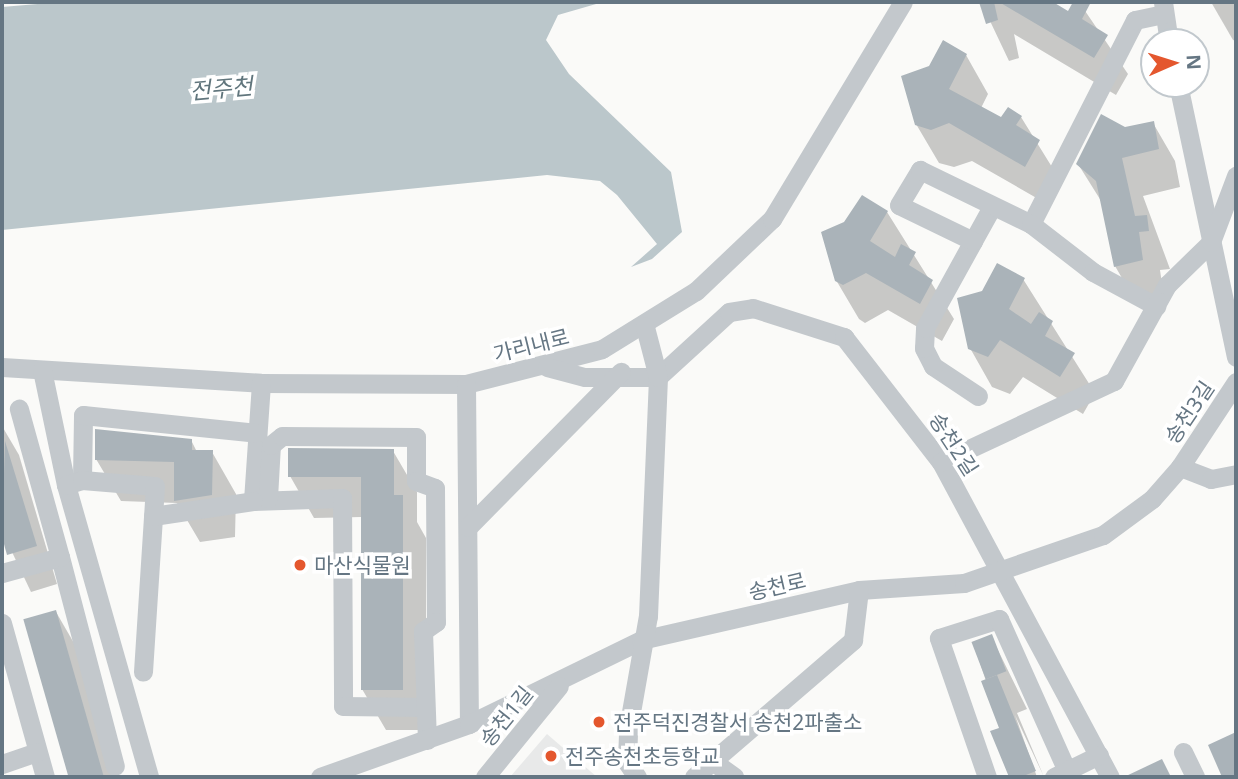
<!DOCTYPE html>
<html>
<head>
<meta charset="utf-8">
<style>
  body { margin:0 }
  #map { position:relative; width:1238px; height:779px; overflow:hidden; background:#fafaf8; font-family:"Noto Sans","Noto Sans KR",sans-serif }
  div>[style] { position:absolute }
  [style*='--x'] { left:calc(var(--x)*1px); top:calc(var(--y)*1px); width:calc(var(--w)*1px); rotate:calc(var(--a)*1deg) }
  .built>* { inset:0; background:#e8e9e9 }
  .water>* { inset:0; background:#bbc7cb }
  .shadow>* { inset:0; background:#0003 }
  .building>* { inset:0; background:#aab3b9; transform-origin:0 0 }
  .minor>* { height:19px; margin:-9.5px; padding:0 9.5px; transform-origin:9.5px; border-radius:9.5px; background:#c3c8cc }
  .dots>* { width:19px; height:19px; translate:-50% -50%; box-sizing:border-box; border:4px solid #fff; border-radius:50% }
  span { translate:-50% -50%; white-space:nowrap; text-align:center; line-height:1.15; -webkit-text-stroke:7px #fff; paint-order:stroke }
  .street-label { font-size:21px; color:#657683 }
  .poi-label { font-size:21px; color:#657683 }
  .left { translate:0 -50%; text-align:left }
  .water-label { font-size:23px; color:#60757c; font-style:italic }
  .frame { position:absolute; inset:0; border:4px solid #657683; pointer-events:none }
  .north { position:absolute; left:1140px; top:28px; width:70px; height:70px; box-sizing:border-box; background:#fff; border:2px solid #c1c8cd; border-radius:50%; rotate:87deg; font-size:19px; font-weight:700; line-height:28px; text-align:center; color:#657683 }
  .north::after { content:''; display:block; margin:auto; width:24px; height:32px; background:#e4572e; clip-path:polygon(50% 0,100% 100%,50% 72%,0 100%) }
</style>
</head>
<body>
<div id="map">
  <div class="built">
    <i style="clip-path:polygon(547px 734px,597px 777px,510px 777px)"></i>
  </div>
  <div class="water">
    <i style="clip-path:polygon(61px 2px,603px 2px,558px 15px,546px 40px,569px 74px,671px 172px,682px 232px,652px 259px,631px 267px,657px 244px,617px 195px,600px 181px,547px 175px,2px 230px,2px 7px)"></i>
  </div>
  <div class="shadow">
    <i style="clip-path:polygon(981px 2px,1050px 2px,1069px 13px,1079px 2px,1128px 74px,1116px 95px,1014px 34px,1019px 58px,1009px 61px)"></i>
    <i style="clip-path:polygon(1211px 2px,1236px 2px,1236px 41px,1233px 40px)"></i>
    <i style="clip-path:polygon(966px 55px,988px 94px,981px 108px,1002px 119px,1021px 117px,1060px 180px,1047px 204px,972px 161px,954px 167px,939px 163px,916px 124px)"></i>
    <i style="clip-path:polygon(1153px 123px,1175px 161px,1180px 187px,1143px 196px,1170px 269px,1160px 270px,1164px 298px,1137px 304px,1115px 266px,1103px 204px,1078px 164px,1125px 129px)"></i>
    <i style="clip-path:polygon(887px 212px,954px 319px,942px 341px,888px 310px,865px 323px,859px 319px,836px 280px)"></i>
    <i style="clip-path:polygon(1023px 279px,1095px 393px,1083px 414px,1023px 377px,1010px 394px,992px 387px,970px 348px)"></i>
    <i style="clip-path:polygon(2px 426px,19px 455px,57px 584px,31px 592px,2px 531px)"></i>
    <i style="clip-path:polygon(191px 440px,197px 452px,212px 452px,236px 494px,235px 537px,200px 542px,177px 503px,121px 501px,96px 459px)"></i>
    <i style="clip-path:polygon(393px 451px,417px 492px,417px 522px,426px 538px,426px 730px,386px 730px,362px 689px,362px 517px,314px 518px,290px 476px)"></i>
    <i style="clip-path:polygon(56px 612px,78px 650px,114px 777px,71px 777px,25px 621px)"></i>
    <i style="clip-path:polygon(991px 636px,1027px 709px,1017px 713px,1044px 777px,1015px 715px,1037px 777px,1011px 777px,993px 732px,1002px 729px,973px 642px)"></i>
  </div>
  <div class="building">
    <i style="clip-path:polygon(979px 2px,994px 2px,998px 20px,986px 24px)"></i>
    <i style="clip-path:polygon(999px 2px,1053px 2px,1068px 11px,1073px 2px,1091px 2px,1082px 19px,1108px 35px,1094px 58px)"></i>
    <i style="clip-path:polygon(943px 40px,967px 54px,949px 89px,1001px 117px,1008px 107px,1022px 116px,1016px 125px,1040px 140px,1025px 167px,949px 123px,931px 130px,915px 125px,901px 76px,929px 66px)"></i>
    <i style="clip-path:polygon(1101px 114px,1125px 127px,1154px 121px,1159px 149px,1122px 158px,1135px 216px,1147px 215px,1149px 231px,1139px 232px,1143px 260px,1114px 267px,1096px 181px,1076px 164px)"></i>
    <i style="clip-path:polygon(862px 195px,888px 211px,870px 241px,895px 257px,901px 244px,916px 252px,909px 265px,933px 280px,920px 304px,866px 273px,843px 285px,835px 281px,821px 232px,844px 222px)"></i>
    <i style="clip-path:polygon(997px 263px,1025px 278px,1009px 309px,1031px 324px,1039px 312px,1053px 321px,1045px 336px,1075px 353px,1060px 377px,1000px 340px,988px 357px,968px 349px,957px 298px,982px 291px)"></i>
    <i style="clip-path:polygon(95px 429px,192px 439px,192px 450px,213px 450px,212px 495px,174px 501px,174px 462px,95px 460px)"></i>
    <i style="clip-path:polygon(5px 441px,37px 546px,7px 555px,2px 537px)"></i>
    <i style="clip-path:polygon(288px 448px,394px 449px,394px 495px,403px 495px,403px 690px,361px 690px,361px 477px,288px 477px)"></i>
    <i style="left:56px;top:610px;width:174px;height:34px;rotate:74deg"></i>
    <i style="left:992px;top:634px;width:40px;height:22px;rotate:69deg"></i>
    <i style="clip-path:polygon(997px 675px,1036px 771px,1021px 777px,1009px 777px,990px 731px,999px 728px,981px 681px)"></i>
    <i style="clip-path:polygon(1236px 732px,1236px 777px,1222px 777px,1208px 745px)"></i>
    <i style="clip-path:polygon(1162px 759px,1171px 777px,1124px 777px)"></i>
  </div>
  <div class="minor">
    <i style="--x:1163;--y:2;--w:40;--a:81.5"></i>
    <i style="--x:1178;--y:84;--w:279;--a:78"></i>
    <i style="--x:1031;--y:224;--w:229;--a:-63"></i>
    <i style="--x:1135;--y:20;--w:29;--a:-12"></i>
    <i style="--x:973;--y:241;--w:39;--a:-61"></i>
    <i style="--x:2;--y:367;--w:259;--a:3.5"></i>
    <i style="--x:261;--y:383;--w:205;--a:0.3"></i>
    <i style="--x:466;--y:384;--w:140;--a:-14.4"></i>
    <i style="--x:602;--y:349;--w:110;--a:-31.7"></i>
    <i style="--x:696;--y:291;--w:105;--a:-43.5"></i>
    <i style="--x:772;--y:219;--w:253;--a:-58.9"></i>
    <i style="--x:547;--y:367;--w:39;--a:15"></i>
    <i style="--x:585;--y:377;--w:73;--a:0"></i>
    <i style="--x:658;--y:377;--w:96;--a:-42.5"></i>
    <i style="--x:729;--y:312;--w:24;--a:-9"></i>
    <i style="--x:753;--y:308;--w:96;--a:17.7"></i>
    <i style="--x:844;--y:337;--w:158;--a:52.2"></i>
    <i style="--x:941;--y:462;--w:357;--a:61.8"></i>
    <i style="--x:42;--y:370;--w:117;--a:78.2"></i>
    <i style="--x:66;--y:485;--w:304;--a:74.1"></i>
    <i style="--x:261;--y:383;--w:118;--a:93.9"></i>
    <i style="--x:253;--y:501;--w:89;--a:-1.9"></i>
    <i style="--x:342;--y:498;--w:208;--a:89.7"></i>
    <i style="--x:343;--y:706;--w:79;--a:0.7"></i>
    <i style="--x:466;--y:384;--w:340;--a:89.5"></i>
    <i style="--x:978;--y:396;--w:54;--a:-146.3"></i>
    <i style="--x:933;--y:366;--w:20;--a:-117"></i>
    <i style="--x:924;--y:348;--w:20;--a:-87"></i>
    <i style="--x:925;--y:328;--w:99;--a:-61.1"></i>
    <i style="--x:973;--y:241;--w:82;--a:-154.1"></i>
    <i style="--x:899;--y:205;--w:41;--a:-59"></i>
    <i style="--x:920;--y:170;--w:123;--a:25.9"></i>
    <i style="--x:1031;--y:224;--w:78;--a:37.7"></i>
    <i style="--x:1093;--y:272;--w:72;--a:28.4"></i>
    <i style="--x:941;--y:462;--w:191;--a:-25.1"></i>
    <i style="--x:1114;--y:381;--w:110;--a:-61.1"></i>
    <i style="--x:1167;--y:285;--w:62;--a:-44.3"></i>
    <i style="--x:1211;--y:242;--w:71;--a:-69.3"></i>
    <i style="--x:1180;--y:467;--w:33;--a:21"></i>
    <i style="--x:1211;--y:479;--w:25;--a:-11"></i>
    <i style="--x:82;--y:480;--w:65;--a:-89.1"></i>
    <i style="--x:83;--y:415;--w:174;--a:5.9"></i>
    <i style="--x:66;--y:485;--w:17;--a:-17"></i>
    <i style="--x:82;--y:480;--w:73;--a:4.7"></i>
    <i style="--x:155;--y:486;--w:186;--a:93.7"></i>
    <i style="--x:268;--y:498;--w:53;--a:-86.8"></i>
    <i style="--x:271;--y:445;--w:14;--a:-39"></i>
    <i style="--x:282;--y:436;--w:134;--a:0.4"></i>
    <i style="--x:416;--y:437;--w:44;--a:90"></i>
    <i style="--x:416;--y:481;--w:20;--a:20"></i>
    <i style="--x:435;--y:488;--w:134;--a:89.6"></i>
    <i style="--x:436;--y:622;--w:16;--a:145"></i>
    <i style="--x:423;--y:631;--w:109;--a:87.9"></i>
    <i style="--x:153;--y:516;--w:101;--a:-8.5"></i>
    <i style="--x:468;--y:527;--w:218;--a:-45.4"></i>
    <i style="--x:60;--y:557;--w:216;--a:75.3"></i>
    <i style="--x:2;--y:573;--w:60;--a:-15.4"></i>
    <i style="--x:60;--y:557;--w:154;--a:-105.5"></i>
    <i style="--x:2;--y:623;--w:160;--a:74.4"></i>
    <i style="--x:1183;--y:752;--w:28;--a:64"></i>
    <i style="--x:711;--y:760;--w:29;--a:36"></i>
    <i style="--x:2;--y:764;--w:37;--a:-19"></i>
    <i style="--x:320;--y:777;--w:158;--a:-19.6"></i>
    <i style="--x:469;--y:724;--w:191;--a:-26"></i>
    <i style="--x:641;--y:640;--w:224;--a:-12.9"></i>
    <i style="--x:859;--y:590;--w:105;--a:-3.8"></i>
    <i style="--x:964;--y:583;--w:147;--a:-19.1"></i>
    <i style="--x:1103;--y:535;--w:61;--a:-36.3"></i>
    <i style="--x:1152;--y:499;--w:43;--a:-48.8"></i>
    <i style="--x:1180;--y:467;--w:102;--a:-56.6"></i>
    <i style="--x:485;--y:777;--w:117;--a:-50.9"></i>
    <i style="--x:637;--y:777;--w:18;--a:-124"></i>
    <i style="--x:627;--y:762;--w:33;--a:-88"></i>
    <i style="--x:628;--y:729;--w:115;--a:-80"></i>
    <i style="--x:648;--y:616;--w:239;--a:-87.6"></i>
    <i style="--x:658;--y:377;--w:52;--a:-104.6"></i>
    <i style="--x:694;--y:777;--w:210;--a:-40.7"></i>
    <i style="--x:853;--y:640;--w:50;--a:-83.2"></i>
    <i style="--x:987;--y:777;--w:147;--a:-109.1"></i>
    <i style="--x:939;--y:638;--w:63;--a:-17.6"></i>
    <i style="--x:999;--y:619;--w:167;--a:65.9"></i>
    <i style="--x:1054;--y:777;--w:50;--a:-26.1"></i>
  </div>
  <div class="dots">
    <i style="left:300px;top:565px;background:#e4572e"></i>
    <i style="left:599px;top:722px;background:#e4572e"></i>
    <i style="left:551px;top:756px;background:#e4572e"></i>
  </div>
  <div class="street-label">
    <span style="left:531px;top:345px;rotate:-14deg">가리내로</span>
    <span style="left:1189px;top:412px;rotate:-56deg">송천3길</span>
    <span style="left:954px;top:444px;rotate:57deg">송천2길</span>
    <span style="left:777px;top:586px;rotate:-13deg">송천로</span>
    <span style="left:506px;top:716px;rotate:-51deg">송천1길</span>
  </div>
  <div class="poi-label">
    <span class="left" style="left:314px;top:565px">마산식물원</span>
    <span class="left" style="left:613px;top:722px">전주덕진경찰서 송천2파출소</span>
    <span class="left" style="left:565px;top:756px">전주송천초등학교</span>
  </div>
  <div class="water-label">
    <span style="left:221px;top:88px;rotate:-5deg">전주천</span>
  </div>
  <div class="frame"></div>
  <div class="north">N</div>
</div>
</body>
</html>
